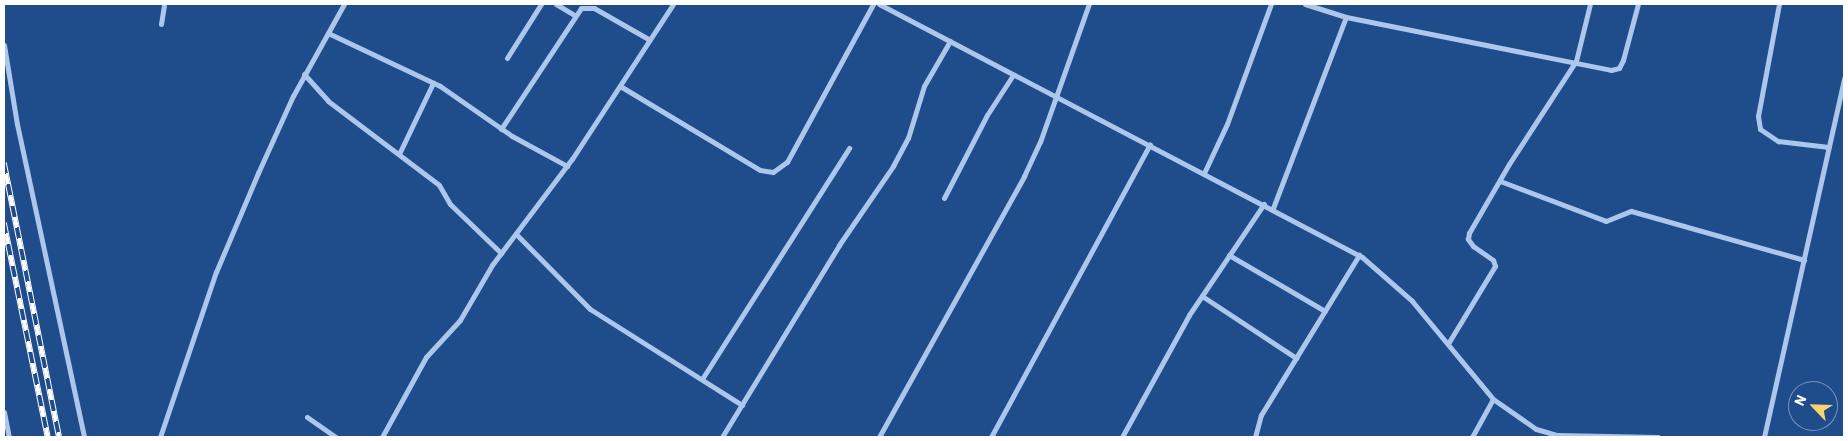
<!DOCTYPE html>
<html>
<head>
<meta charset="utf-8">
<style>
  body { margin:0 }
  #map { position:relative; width:1848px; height:441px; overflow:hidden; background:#1f4c8a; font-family:"IBM Plex Sans",sans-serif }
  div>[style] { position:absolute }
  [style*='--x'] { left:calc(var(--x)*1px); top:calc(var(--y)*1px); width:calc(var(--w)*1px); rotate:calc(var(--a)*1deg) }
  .street>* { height:5px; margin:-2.5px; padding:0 2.5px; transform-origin:2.5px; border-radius:2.5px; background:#acc7eb }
  .rail>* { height:5.5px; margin-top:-2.75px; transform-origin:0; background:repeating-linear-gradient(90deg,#1f4c8a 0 11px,#fff 0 22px); box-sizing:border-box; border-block:1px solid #fff }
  span { translate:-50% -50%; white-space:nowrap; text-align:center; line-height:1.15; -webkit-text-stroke:4px #1f4c8a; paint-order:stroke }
  .frame { position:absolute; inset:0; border:5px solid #fff; pointer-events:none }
  .north { position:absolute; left:1788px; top:381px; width:50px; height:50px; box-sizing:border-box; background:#1f4c8a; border:1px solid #7994b9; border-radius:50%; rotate:294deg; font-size:14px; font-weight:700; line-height:20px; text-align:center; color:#fff }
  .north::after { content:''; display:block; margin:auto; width:18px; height:22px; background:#f9d36c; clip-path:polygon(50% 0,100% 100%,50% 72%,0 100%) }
</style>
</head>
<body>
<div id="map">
  <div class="street">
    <i style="--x:556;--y:4;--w:21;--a:31"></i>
    <i style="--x:879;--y:4;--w:545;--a:27.65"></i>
    <i style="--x:1362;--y:257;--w:67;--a:41.3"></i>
    <i style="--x:1412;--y:301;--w:127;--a:50.4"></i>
    <i style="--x:1493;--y:399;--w:52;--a:34.9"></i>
    <i style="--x:1536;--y:429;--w:22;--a:16"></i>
    <i style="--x:1557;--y:435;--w:101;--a:1.1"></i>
    <i style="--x:1305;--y:4;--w:43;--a:17.6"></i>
    <i style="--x:1346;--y:17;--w:270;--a:11.3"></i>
    <i style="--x:1611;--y:70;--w:8;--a:-14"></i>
    <i style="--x:1619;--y:68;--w:9;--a:-63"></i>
    <i style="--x:1623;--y:60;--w:58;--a:-75"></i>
    <i style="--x:1779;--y:4;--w:114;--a:100.6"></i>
    <i style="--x:1758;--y:116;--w:13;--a:81"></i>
    <i style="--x:1760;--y:129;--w:22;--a:34"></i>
    <i style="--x:1778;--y:141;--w:51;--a:6.7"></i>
    <i style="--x:161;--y:24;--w:20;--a:-81"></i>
    <i style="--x:328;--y:33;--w:124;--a:25.3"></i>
    <i style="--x:440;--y:86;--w:88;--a:34.8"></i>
    <i style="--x:512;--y:136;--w:63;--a:28.6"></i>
    <i style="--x:4;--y:45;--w:80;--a:80.7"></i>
    <i style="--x:17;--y:124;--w:320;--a:77.9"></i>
    <i style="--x:507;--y:58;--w:64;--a:-57.8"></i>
    <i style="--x:304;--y:74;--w:36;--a:48"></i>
    <i style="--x:328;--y:101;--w:139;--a:37.1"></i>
    <i style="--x:439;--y:185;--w:22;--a:60"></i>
    <i style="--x:450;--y:204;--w:71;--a:43.9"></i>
    <i style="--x:620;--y:86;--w:163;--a:31"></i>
    <i style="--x:760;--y:170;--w:13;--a:9"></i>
    <i style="--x:773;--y:172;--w:17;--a:-36"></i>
    <i style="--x:787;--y:162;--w:180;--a:-61.4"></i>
    <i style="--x:501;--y:129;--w:145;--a:-56.5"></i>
    <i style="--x:581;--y:8;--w:13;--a:0"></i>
    <i style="--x:594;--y:8;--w:64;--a:29.7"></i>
    <i style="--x:399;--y:154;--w:79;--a:-64.4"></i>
    <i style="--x:1204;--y:173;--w:54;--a:-64.9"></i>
    <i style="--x:1227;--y:124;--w:128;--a:-69.9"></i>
    <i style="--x:1500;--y:181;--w:113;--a:20.7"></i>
    <i style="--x:1606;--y:221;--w:27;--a:-22"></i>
    <i style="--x:1631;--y:211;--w:180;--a:15.8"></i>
    <i style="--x:944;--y:198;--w:93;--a:-62.6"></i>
    <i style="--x:987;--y:115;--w:48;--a:-57"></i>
    <i style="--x:1273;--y:208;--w:204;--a:-69.1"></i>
    <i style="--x:516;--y:234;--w:105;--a:45.4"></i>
    <i style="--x:590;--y:309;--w:180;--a:32.3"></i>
    <i style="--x:1229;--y:255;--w:111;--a:30.3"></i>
    <i style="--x:1202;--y:296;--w:113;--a:33.4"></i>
    <i style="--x:1449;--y:342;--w:89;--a:-58.8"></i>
    <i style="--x:1495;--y:266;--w:6;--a:-108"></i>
    <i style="--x:1493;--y:260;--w:24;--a:-145"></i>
    <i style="--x:1473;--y:246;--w:9;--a:-126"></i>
    <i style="--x:1468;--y:239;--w:6;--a:-81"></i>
    <i style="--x:1469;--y:233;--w:80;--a:-59.9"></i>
    <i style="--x:1509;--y:164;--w:123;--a:-57"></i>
    <i style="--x:1576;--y:61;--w:59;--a:-76.2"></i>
    <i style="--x:702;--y:379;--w:274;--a:-57.5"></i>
    <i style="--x:4;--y:412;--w:25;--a:79"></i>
    <i style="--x:307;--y:417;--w:35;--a:35"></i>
    <i style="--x:160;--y:437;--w:174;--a:-71.3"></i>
    <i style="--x:216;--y:272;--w:108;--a:-67"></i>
    <i style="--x:258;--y:173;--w:85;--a:-65.6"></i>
    <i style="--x:293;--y:96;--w:105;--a:-61"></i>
    <i style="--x:382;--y:437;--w:91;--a:-61.2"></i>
    <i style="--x:426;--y:357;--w:50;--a:-47.4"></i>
    <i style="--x:460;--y:320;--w:64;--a:-59.8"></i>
    <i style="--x:492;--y:265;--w:133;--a:-53"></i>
    <i style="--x:572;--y:159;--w:185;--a:-56.9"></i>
    <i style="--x:722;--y:437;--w:225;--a:-58.6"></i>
    <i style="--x:839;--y:245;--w:96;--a:-55.6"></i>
    <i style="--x:893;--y:166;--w:32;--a:-62"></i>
    <i style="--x:908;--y:138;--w:54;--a:-72.9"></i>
    <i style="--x:924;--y:86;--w:52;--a:-60"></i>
    <i style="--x:879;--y:437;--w:299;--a:-60.9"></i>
    <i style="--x:1024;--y:176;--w:38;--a:-65"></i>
    <i style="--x:1040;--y:142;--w:146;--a:-70.5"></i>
    <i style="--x:991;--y:437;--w:333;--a:-61.5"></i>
    <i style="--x:1122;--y:437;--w:139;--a:-61.2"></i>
    <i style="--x:1189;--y:315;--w:134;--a:-56"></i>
    <i style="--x:1255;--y:437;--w:23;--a:-75"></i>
    <i style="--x:1261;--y:415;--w:188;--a:-58.5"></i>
    <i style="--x:1472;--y:437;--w:43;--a:-61.1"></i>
    <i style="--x:1764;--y:437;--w:368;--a:-77.4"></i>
  </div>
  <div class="rail">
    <i style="--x:4;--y:163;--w:279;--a:78.6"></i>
    <i style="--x:4;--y:223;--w:218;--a:78.4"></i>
  </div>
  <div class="frame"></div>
  <div class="north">N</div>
</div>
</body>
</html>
